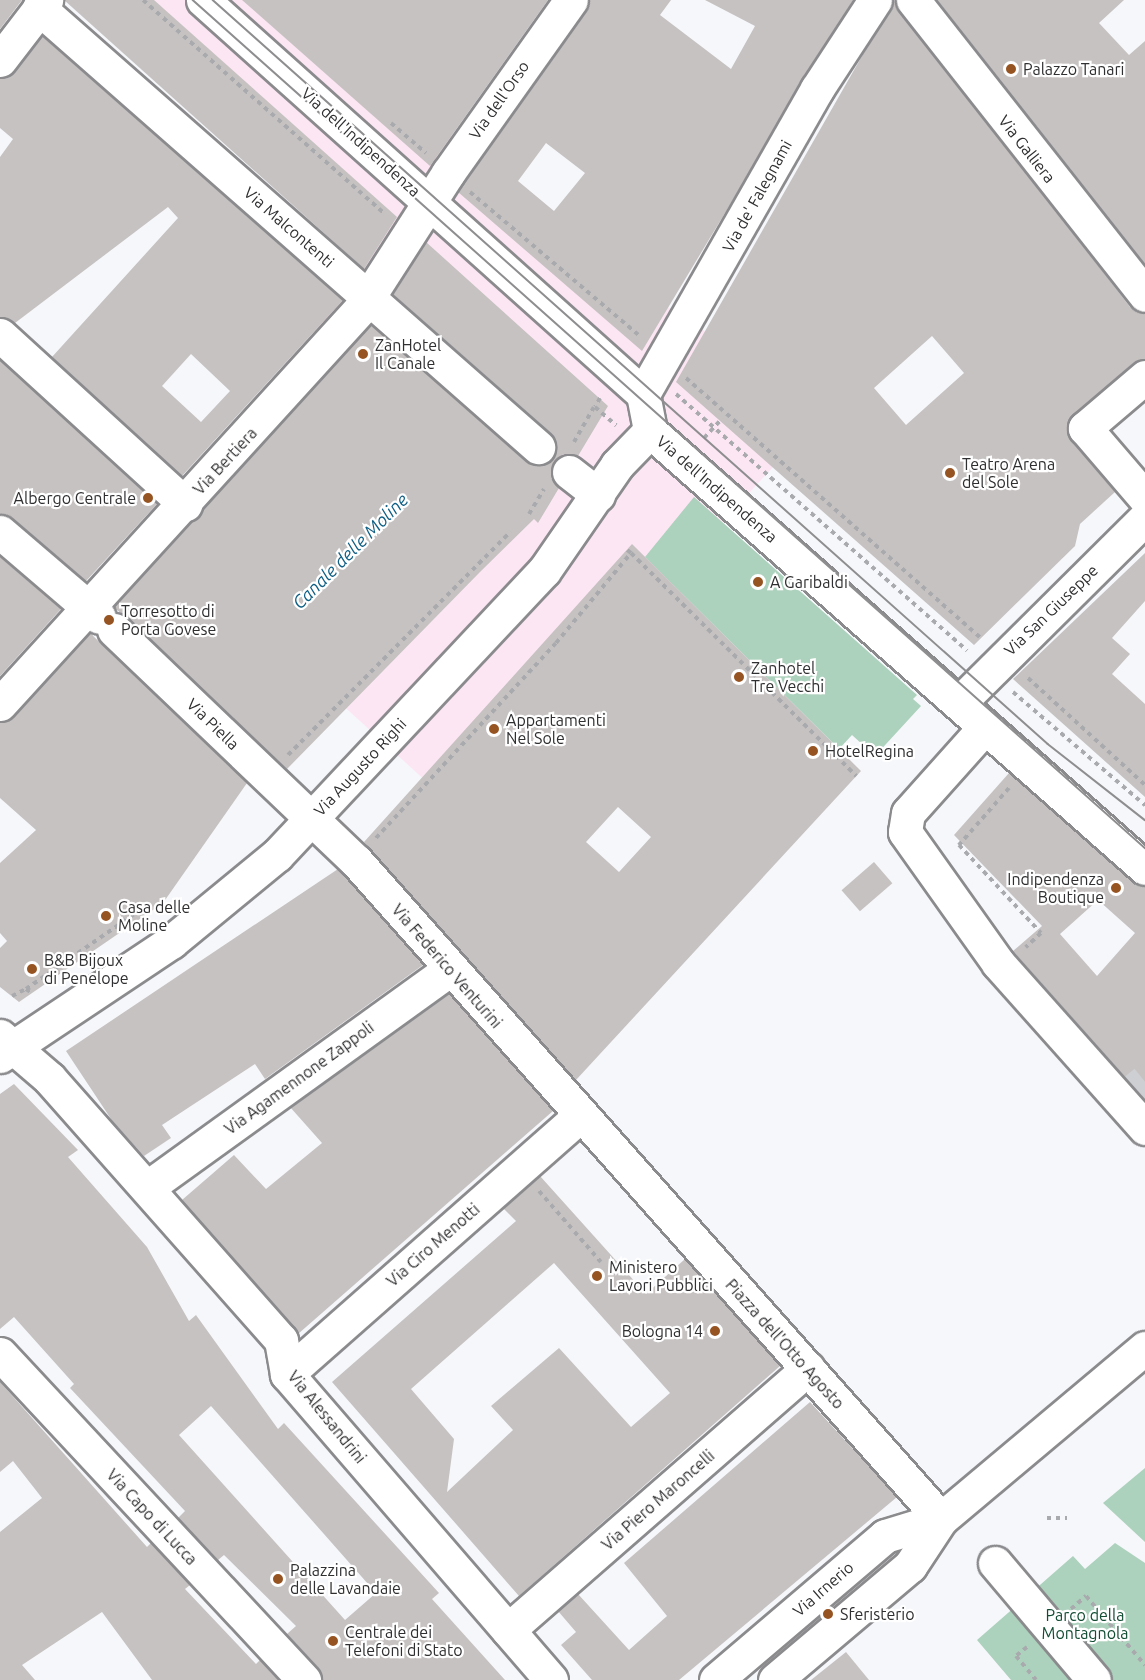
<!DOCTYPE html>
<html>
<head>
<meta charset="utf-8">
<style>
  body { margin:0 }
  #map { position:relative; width:1145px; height:1680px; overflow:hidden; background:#f6f7fa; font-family:Ubuntu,sans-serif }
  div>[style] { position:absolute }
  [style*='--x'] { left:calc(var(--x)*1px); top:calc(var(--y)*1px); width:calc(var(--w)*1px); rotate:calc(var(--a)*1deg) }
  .commercial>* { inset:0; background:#fce6f3 }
  .green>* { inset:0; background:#acd1bc }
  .building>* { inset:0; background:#c6c2c1; transform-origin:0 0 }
  .minor-tunnel>* { height:33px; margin-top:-16.5px; transform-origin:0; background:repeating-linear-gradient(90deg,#cecfd2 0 33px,transparent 0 49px) }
  .path>* { height:4px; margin-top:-2px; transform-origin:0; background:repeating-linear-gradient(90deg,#a9aaad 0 4.5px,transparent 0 9px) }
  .roads { filter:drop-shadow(2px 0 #8b8b8e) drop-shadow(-2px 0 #8b8b8e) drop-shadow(0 2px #8b8b8e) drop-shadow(0 -2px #8b8b8e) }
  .minor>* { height:33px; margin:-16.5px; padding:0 16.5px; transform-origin:16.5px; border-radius:16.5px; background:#fff }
  .tram>* { height:1.5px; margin:-0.75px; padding:0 0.75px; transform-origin:0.75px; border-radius:0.75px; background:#8e8e90 }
  .dots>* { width:16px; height:16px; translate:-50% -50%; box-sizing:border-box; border:3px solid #fff; border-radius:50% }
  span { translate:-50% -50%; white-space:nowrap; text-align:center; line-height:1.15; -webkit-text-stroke:4.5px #fff; paint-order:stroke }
  .poi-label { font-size:16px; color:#2f2f31 }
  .left { translate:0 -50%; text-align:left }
  .right { translate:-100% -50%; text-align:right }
  .street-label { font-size:16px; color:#2f2f31 }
  .park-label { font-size:16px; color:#114c33 }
  .water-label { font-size:18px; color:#105f84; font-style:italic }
</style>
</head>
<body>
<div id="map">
  <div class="commercial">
    <i style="clip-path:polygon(82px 0,287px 0,611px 270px,726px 345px,797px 441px,659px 591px,440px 794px,326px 690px,562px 430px,425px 308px,367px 375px,298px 307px,346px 240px)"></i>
  </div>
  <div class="green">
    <i style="clip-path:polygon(694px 497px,917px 695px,913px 699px,921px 706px,875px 756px,852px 735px,839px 749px,645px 557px)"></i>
    <i style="clip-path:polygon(1145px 1468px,1145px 1542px,1103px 1503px)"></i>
    <i style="clip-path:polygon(1115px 1543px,1145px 1563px,1145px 1680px,1011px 1680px,977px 1640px,1073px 1556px,1085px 1569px)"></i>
  </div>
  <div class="building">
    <i style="clip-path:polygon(0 0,22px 0,0 29px)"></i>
    <i style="clip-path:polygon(64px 0,154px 0,397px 217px,364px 269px)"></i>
    <i style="clip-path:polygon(242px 0,548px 0,430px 166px)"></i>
    <i style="clip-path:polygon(evenodd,589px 0,671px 0,660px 15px,731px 69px,755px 26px,705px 0,853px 0,642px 351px,458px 192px,589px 0,546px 143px,585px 173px,554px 211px,518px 181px,546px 143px)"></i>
    <i style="clip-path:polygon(evenodd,894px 0,1130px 307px,1145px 313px,1145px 359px,1133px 363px,1067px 424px,1071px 440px,1115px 492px,1080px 524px,1075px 546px,974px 645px,676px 382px,894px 0,932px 336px,964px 373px,906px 425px,874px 388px,932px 336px)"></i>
    <i style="clip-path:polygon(937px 0,1124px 0,1099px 23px,1129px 55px,1145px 41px,1145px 265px)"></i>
    <i style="clip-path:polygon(evenodd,42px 36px,343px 300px,182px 476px,52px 357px,178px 218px,168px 207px,15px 323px,0 317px,0 157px,13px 139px,0 128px,0 78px,15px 71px,42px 36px,191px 354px,230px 391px,201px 422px,162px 386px,191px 354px)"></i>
    <i style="clip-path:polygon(426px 242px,608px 406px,578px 456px,563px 454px,554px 461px,551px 478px,559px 488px,538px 523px,534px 519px,480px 572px,287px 769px,114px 607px,371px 325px,526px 461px,543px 465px,552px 459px,556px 442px,550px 433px,393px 294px)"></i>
    <i style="clip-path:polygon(0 360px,157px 504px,86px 581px,12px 518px,0 514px)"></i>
    <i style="clip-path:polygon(evenodd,632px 544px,861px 771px,576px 1080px,364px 842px,632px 544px,618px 807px,651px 837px,619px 872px,586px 842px,618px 807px)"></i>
    <i style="clip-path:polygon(1145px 553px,1145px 601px,1112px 638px,1130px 654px,1112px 674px,1145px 704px,1145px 797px,1013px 679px)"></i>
    <i style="clip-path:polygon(0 557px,61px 609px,0 676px)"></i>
    <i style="clip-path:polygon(90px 633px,247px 783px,163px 903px,19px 1002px,0 987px,0 948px,7px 941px,0 933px,0 863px,36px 830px,0 798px,0 722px,14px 717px)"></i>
    <i style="clip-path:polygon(evenodd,1009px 773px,1133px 882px,1145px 886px,1145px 1100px,1013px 951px,1042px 926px,954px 835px,1009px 773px,1098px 900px,1135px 933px,1097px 976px,1060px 934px,1098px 900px)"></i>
    <i style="left:874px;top:862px;width:28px;height:43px;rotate:49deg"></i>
    <i style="clip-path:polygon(338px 869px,423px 965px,265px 1079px,255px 1064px,162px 1125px,171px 1138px,144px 1156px,113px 1122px,66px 1051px)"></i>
    <i style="clip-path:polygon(448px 993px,553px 1111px,298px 1334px,182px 1200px,234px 1155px,266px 1189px,322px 1143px,290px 1107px)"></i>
    <i style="clip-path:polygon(evenodd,14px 1084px,78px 1150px,68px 1157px,147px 1247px,189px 1321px,196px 1315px,278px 1429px,284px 1423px,439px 1593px,432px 1599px,505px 1680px,322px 1680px,318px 1667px,287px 1634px,296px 1626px,224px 1555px,218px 1560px,178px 1518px,185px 1511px,70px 1388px,74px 1384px,14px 1317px,0 1329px,0 1094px,14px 1084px,211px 1406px,376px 1593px,345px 1620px,179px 1435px,211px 1406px)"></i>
    <i style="clip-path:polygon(evenodd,540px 1176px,646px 1294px,685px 1259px,780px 1366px,519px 1596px,332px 1382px,516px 1221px,503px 1208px,540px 1176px,554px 1263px,670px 1393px,631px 1427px,559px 1348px,491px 1406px,513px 1430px,447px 1492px,454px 1439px,411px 1389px,554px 1263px)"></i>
    <i style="clip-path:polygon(0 1382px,147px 1547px,151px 1543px,190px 1585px,185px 1589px,256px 1664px,260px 1660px,278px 1680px,152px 1680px,102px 1612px,22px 1665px,35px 1680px,0 1680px,0 1532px,42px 1498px,13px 1461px,0 1472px)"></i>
    <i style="clip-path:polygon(810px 1402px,897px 1497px,679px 1680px,592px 1680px,561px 1645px,576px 1632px,558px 1611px,578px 1594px,629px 1650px,667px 1616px,624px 1563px)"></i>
    <i style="clip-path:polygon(846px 1652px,869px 1680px,811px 1680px)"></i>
  </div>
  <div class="minor-tunnel">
    <i style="--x:1134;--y:1090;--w:14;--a:-39"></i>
  </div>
  <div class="path">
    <i style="--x:143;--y:0;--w:323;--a:41.5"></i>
    <i style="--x:391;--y:123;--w:46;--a:40.6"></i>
    <i style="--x:470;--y:192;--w:223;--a:40.3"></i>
    <i style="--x:686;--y:378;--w:393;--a:41.4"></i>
    <i style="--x:676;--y:394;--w:388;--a:41.4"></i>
    <i style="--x:600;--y:398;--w:10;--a:119"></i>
    <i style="--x:595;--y:407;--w:28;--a:41"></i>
    <i style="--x:704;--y:438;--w:23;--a:-47"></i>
    <i style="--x:574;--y:442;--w:40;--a:-60.3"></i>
    <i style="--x:529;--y:514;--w:29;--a:-59"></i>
    <i style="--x:631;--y:553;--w:317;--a:44.7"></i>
    <i style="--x:1028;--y:678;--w:159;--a:42.4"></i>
    <i style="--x:1013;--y:692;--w:174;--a:40.6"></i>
    <i style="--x:288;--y:755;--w:315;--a:-45.1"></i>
    <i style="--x:1009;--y:788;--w:76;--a:131.3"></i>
    <i style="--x:959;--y:845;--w:120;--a:47"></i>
    <i style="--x:1041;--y:933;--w:21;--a:137"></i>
    <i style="--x:376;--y:838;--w:265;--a:-47.3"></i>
    <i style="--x:556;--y:643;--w:117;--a:-50.2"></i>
    <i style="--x:631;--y:553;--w:6;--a:-141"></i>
    <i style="--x:26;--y:989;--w:146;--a:-34.7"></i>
    <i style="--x:146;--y:906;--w:8;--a:14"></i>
    <i style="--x:12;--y:996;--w:16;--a:-27"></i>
    <i style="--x:26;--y:989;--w:7;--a:34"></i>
    <i style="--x:539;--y:1191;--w:94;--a:48.9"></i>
    <i style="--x:1047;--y:1518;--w:20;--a:0"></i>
    <i style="--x:1071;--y:1609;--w:20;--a:-41"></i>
    <i style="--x:1086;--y:1596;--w:91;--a:49.5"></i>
    <i style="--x:1027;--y:1647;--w:14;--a:141"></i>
    <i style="--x:1016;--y:1656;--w:31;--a:50"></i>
  </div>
  <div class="roads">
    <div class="minor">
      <i style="--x:203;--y:0;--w:591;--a:41.84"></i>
      <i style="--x:643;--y:394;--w:38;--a:79"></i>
      <i style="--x:650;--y:431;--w:660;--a:41.44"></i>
      <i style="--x:913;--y:0;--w:375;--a:51.8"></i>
      <i style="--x:39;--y:8;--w:665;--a:41.34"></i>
      <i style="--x:0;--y:60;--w:76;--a:-52.5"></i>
      <i style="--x:0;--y:335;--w:251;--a:42.4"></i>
      <i style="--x:1145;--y:377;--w:79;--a:139.6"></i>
      <i style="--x:1085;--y:428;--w:92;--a:49.4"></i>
      <i style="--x:643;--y:394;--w:351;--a:-60.3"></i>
      <i style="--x:817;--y:89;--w:106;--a:-56.9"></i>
      <i style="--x:569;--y:472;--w:37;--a:38"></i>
      <i style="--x:0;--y:532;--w:130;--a:40.6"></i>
      <i style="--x:114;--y:630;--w:335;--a:43.7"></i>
      <i style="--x:356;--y:861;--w:880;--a:48.36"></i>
      <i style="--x:959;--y:703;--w:262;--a:-44.8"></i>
      <i style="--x:0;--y:704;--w:537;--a:-47.64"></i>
      <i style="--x:362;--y:307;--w:159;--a:-57.3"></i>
      <i style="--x:448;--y:173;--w:212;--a:-54.6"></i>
      <i style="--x:985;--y:727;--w:115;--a:131.8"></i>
      <i style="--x:908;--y:813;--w:19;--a:99"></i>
      <i style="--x:905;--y:832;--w:161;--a:54.6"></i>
      <i style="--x:998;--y:963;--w:221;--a:48.3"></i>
      <i style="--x:0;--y:1036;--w:65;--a:40.6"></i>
      <i style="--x:49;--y:1078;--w:350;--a:48.5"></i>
      <i style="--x:281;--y:1340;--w:35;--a:80"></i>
      <i style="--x:287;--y:1374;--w:404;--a:49.2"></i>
      <i style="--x:0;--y:1056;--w:206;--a:-33.7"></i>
      <i style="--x:171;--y:942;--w:137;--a:-39.4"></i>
      <i style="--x:277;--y:855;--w:390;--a:-46.8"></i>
      <i style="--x:544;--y:571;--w:129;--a:-55.4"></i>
      <i style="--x:617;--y:465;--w:47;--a:-45.9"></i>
      <i style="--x:148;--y:1187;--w:372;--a:-35.8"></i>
      <i style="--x:0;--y:1354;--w:446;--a:47"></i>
      <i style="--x:287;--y:1374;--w:390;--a:-41.4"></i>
      <i style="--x:995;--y:1563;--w:153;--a:49.8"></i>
      <i style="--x:508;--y:1630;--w:398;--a:-41.1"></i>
      <i style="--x:716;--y:1680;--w:222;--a:-40.4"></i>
      <i style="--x:885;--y:1536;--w:59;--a:-16.9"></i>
      <i style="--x:775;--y:1680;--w:177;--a:-40.2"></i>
      <i style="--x:910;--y:1566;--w:56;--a:-56.6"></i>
      <i style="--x:941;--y:1519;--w:266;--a:-40"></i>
    </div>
  </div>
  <div class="tram">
    <i style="--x:193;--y:0;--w:1275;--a:41.69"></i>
    <i style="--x:213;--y:0;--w:1118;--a:41.7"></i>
    <i style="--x:1048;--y:744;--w:123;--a:38.1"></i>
  </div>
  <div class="dots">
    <i style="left:1011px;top:69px;background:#965422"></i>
    <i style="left:363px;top:354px;background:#965422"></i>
    <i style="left:950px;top:473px;background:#965422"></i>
    <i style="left:148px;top:498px;background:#965422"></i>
    <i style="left:758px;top:582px;background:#965422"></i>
    <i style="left:109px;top:620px;background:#965422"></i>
    <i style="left:739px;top:677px;background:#965422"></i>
    <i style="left:494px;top:729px;background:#965422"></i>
    <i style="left:813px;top:751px;background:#965422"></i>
    <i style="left:1116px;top:888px;background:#965422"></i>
    <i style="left:106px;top:916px;background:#965422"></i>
    <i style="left:32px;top:969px;background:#965422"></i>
    <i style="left:597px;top:1276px;background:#965422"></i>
    <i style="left:715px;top:1331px;background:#965422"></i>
    <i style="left:278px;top:1579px;background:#965422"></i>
    <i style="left:828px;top:1614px;background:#965422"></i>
    <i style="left:333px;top:1641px;background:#965422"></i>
  </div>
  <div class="poi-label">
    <span class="left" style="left:1023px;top:69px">Palazzo Tanari</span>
    <span class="left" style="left:375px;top:354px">ZanHotel<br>Il Canale</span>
    <span class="left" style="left:962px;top:473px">Teatro Arena<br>del Sole</span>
    <span class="right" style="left:136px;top:498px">Albergo Centrale</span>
    <span class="left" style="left:770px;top:582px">A Garibaldi</span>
    <span class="left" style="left:121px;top:620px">Torresotto di<br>Porta Govese</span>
    <span class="left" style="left:751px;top:677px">Zanhotel<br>Tre Vecchi</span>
    <span class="left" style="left:506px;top:729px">Appartamenti<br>Nel Sole</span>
    <span class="left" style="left:825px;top:751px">HotelRegina</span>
    <span class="right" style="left:1104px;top:888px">Indipendenza<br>Boutique</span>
    <span class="left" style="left:118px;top:916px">Casa delle<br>Moline</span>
    <span class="left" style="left:44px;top:969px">B&amp;B Bijoux<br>di Penelope</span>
    <span class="left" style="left:609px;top:1276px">Ministero<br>Lavori Pubblici</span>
    <span class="right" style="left:703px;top:1331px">Bologna 14</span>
    <span class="left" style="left:290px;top:1579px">Palazzina<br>delle Lavandaie</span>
    <span class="left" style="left:840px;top:1614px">Sferisterio</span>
    <span class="left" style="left:345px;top:1641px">Centrale dei<br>Telefoni di Stato</span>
  </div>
  <div class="street-label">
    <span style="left:499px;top:100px;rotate:-55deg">Via dell'Orso</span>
    <span style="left:361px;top:142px;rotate:42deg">Via dell'Indipendenza</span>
    <span style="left:1027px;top:149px;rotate:52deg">Via Galliera</span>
    <span style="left:757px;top:196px;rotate:-61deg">Via de' Falegnami</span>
    <span style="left:289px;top:227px;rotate:41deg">Via Malcontenti</span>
    <span style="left:225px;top:461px;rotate:-47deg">Via Bertiera</span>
    <span style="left:717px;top:489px;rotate:41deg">Via dell'Indipendenza</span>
    <span style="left:1051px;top:610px;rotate:-44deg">Via San Giuseppe</span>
    <span style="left:213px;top:724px;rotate:44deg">Via Piella</span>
    <span style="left:360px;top:767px;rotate:-47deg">Via Augusto Righi</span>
    <span style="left:447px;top:966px;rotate:49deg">Via Federico Venturini</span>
    <span style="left:299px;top:1078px;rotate:-36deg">Via Agamennone Zappoli</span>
    <span style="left:433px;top:1245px;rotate:-41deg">Via Ciro Menotti</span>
    <span style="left:785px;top:1344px;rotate:48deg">Piazza dell'Otto Agosto</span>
    <span style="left:327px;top:1417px;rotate:51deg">Via Alessandrini</span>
    <span style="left:658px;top:1500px;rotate:-41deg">Via Piero Maroncelli</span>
    <span style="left:152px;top:1517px;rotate:47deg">Via Capo di Lucca</span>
    <span style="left:823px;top:1589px;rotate:-41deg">Via Irnerio</span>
  </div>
  <div class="park-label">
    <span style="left:1085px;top:1624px">Parco della<br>Montagnola</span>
  </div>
  <div class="water-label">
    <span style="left:350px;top:551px;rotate:-45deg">Canale delle Moline</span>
  </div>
</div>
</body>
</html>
